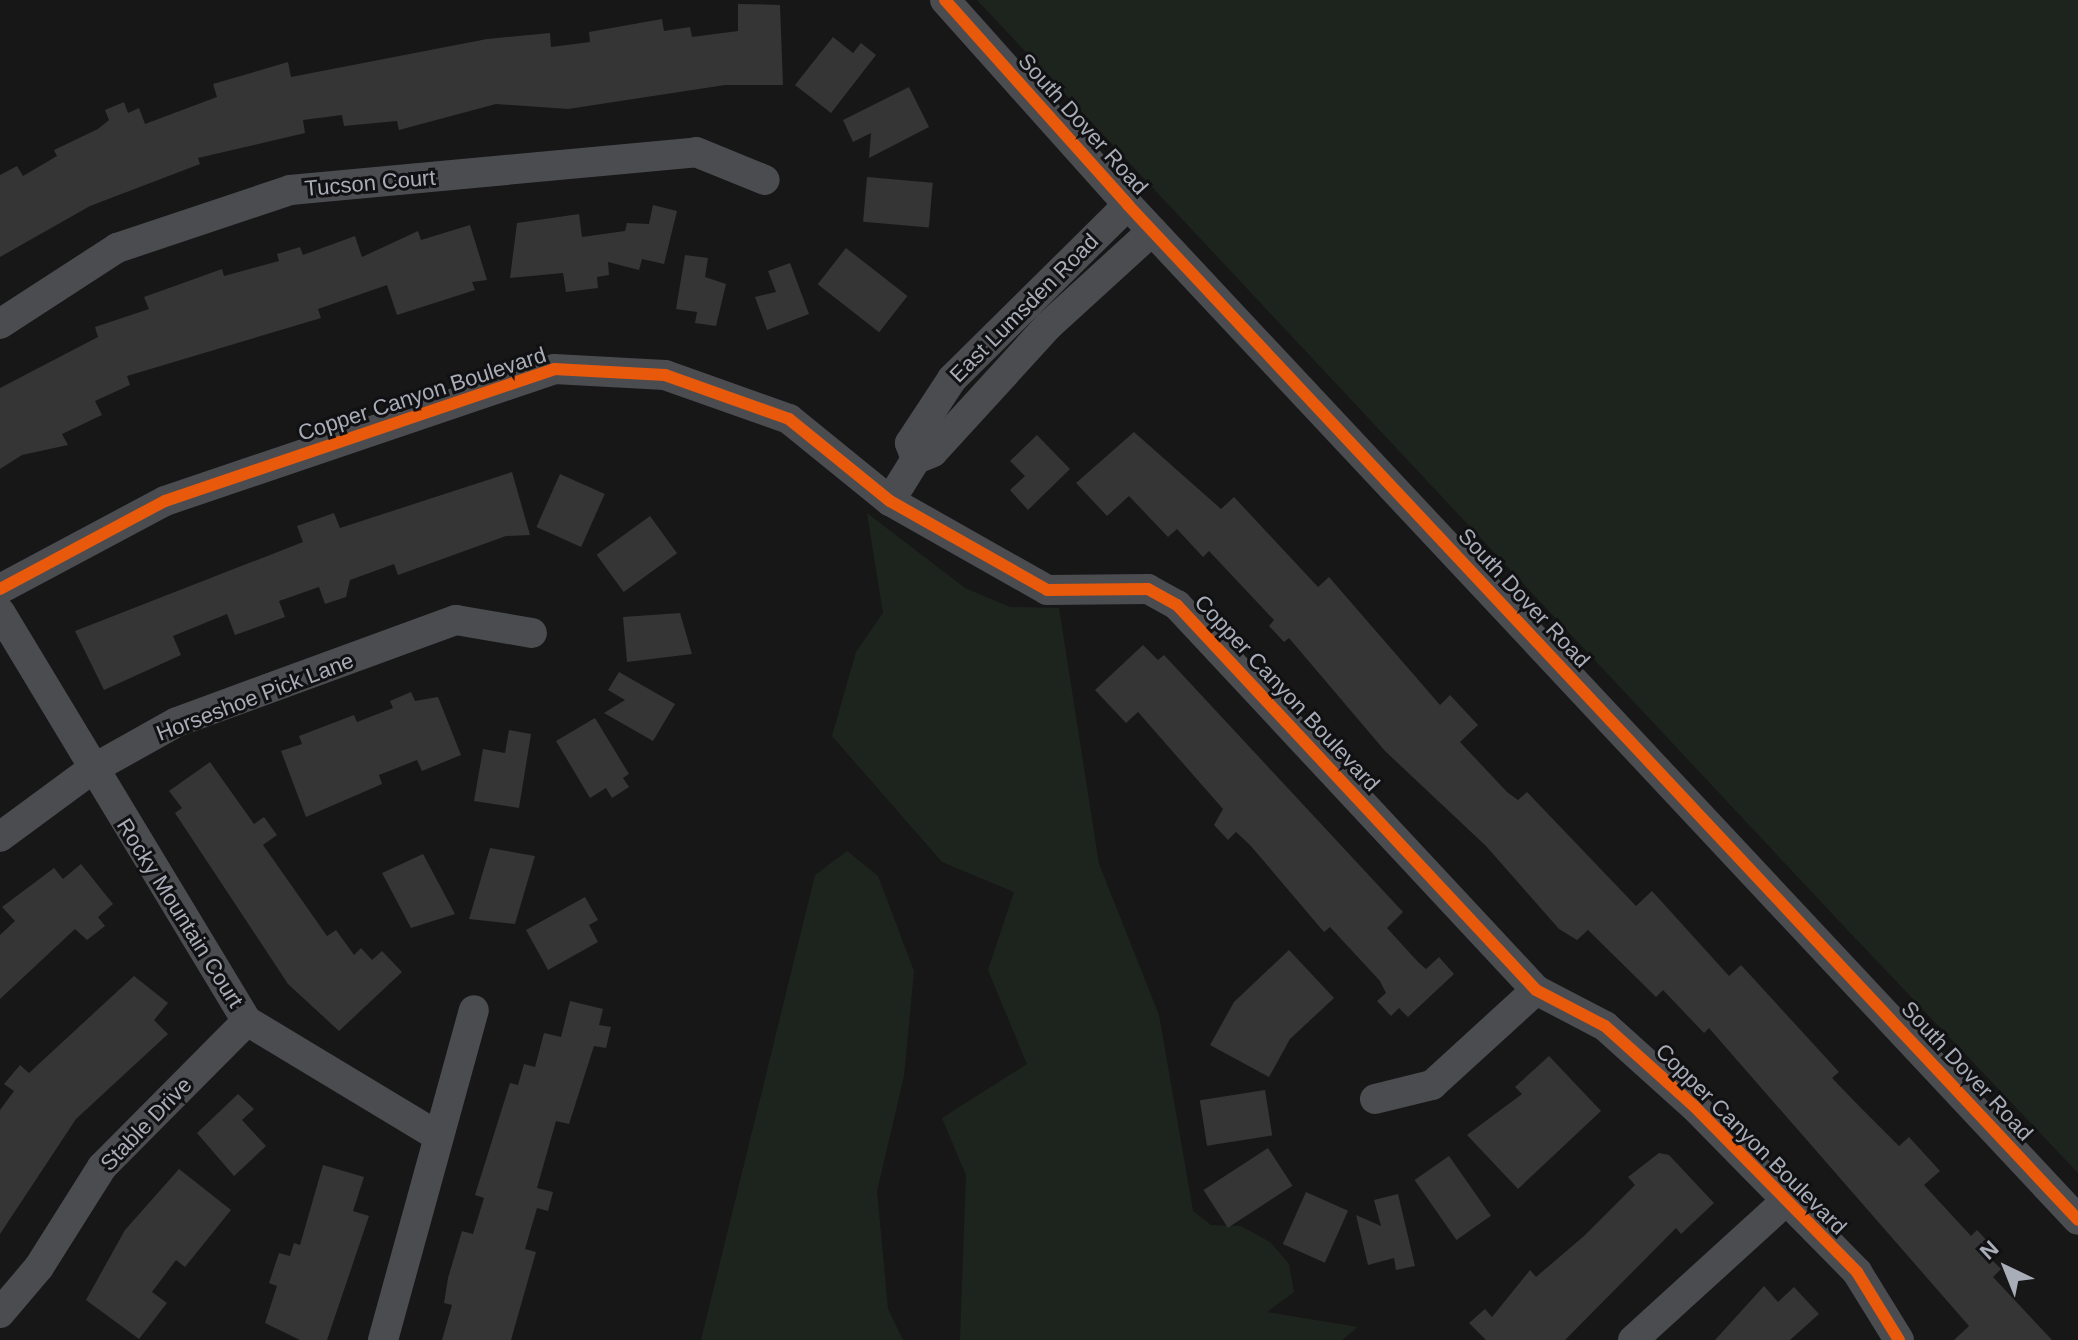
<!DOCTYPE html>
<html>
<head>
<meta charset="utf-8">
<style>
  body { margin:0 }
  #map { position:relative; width:2078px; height:1340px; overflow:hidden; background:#171717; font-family:Helvetica,sans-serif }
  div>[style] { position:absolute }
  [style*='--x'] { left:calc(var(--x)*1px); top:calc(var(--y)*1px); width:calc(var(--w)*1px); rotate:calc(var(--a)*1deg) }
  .green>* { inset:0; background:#1d241e }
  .building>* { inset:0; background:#353536; transform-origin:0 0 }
  .minor>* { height:30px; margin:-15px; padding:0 15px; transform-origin:15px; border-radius:15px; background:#4b4c50 }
  .cycleway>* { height:12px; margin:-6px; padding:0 6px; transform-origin:6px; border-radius:6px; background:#e8590c }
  span { translate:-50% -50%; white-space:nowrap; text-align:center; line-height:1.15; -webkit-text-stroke:6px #111113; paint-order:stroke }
  .street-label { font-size:22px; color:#a8adb8 }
  .north { position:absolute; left:1966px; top:1228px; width:80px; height:80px; -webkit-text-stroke:6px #111113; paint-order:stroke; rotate:317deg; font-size:22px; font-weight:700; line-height:32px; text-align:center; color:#a8adb8 }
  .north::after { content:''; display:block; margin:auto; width:28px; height:36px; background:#a8adb8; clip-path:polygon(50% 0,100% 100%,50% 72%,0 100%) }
</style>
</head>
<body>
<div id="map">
  <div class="green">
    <i style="clip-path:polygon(977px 0,2078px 0,2078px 1173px,1838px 920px)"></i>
    <i style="clip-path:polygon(867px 513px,965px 588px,1010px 607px,1059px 608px,1099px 864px,1159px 1015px,1193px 1211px,1211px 1225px,1241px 1226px,1270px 1242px,1289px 1264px,1294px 1292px,1267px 1312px,1358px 1327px,1342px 1340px,960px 1340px,966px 1175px,942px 1118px,1027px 1064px,988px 970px,1014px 892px,942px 862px,832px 736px,856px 652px,883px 613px)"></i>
    <i style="clip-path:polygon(847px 851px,878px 876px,914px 971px,904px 1076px,877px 1191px,888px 1309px,903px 1340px,701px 1340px,815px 875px)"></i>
  </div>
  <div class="building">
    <i style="clip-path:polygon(738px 4px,780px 5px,783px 85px,725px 85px,568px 109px,496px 104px,399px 130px,397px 121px,344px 126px,342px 115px,303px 120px,305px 133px,198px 158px,200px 164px,90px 206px,0 257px,0 175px,17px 166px,23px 176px,57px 156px,54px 150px,98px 129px,109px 120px,105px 110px,124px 102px,128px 113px,139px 108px,145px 124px,217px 97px,213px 84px,288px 62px,291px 77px,487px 39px,550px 33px,551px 47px,590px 42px,589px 32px,662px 19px,664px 31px,690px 27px,692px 37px,738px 31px)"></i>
    <i style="clip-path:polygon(833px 37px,853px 53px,861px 43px,876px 55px,831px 113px,795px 85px)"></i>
    <i style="clip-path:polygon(909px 87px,929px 127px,869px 158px,871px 133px,853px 142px,843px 120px)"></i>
    <i style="left:867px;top:177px;width:66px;height:45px;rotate:5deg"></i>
    <i style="clip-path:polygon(653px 205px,677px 211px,664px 264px,642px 259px,639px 270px,608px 262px,609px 275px,597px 277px,598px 288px,566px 292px,563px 273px,510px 278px,517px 223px,579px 214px,582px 237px,625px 231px,627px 223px,649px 224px)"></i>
    <i style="clip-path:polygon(470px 225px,487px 280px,472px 282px,475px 290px,397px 315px,387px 285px,318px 309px,321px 318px,127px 376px,130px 385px,95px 401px,102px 415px,62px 434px,68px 445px,22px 455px,0 469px,0 388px,98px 337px,95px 327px,149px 309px,144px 297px,222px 269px,224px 276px,279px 261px,277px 254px,300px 247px,303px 255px,355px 236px,362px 257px,418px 231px,421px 240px)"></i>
    <i style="left:846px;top:248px;width:78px;height:46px;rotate:38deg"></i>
    <i style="clip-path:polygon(685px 255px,708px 258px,705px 277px,726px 284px,716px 326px,695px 323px,697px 312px,676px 309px)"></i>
    <i style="clip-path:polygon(790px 263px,809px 314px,767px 330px,755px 297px,776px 292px,768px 271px)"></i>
    <i style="clip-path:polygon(1134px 432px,1221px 509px,1234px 497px,1318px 587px,1329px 577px,1440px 705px,1450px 695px,1478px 725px,1460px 742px,1507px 792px,1518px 800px,1527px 792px,1636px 906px,1652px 891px,1729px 976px,1741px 965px,1839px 1072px,1832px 1078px,1858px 1105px,1899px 1146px,1909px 1137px,1940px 1171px,1924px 1185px,1971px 1236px,1977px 1230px,1994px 1248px,1987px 1255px,2001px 1269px,1993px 1277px,2052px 1340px,1954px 1340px,1969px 1326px,1709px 1028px,1704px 1033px,1663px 990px,1656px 997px,1588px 930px,1577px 940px,1559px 929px,1486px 846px,1385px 751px,1289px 638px,1284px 642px,1269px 626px,1274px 620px,1209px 551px,1203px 557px,1177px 529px,1168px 537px,1129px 496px,1107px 516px,1076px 483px)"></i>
    <i style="clip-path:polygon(1037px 435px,1070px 469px,1028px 510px,1010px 490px,1025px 476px,1010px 461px)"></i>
    <i style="clip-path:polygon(512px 472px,530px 535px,506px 536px,398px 575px,394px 564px,350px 580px,346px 597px,325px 604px,319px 587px,279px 601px,285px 617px,235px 635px,227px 614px,173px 636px,181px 655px,104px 690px,75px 631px,303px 542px,297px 526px,334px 513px,340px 528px)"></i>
    <i style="left:560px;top:474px;width:49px;height:58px;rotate:24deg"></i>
    <i style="left:650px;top:516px;width:46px;height:66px;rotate:54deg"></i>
    <i style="clip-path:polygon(680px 613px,692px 654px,627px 662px,623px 617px)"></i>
    <i style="clip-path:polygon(1143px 645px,1158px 660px,1164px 655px,1403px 912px,1387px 928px,1418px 962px,1426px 969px,1439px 957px,1454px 974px,1408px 1017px,1399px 1008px,1391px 1016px,1377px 1001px,1386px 993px,1380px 981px,1330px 927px,1324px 932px,1250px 845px,1236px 832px,1228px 840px,1214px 825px,1223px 809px,1138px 712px,1126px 723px,1095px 690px)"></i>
    <i style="clip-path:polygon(619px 672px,675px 704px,653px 741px,604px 713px,625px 700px,608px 690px)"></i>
    <i style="clip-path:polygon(411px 692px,415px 701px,438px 697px,461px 755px,422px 771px,417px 760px,379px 775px,382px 784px,306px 817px,281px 751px,302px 744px,299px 736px,354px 715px,357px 722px,393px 708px,390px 701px)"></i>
    <i style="clip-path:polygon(595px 718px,629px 774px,623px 778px,629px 787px,612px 798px,606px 788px,590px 798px,556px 741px)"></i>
    <i style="clip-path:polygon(509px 730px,531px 734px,519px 808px,474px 801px,483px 749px,505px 753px)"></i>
    <i style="clip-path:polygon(210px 762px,254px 824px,264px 817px,277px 835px,263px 845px,327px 936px,336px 930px,354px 955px,361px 948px,372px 960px,382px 951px,402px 972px,339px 1031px,288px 984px,175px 813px,182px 808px,169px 791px)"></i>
    <i style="clip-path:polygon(490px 848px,535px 856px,515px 924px,469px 919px)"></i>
    <i style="clip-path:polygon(423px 854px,455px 914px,411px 928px,382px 873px)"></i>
    <i style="clip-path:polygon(81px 864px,113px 904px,98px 917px,105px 926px,87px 940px,75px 929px,0 999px,0 935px,15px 921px,2px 907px,54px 868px,63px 879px)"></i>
    <i style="clip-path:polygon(585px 897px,598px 920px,589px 925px,598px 942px,548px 970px,526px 930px)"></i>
    <i style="clip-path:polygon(1289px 950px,1334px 998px,1290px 1039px,1269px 1077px,1210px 1045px,1234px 1002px)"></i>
    <i style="clip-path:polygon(134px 976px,168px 1003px,154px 1020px,168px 1034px,76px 1119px,0 1234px,0 1110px,14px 1091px,4px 1084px,20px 1065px,29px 1073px)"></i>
    <i style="clip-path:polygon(570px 1001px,603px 1009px,599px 1025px,611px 1027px,606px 1048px,594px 1046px,569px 1124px,556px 1121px,537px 1188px,553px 1192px,548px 1211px,537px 1208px,525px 1249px,536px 1252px,511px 1340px,442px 1340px,452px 1305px,444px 1303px,448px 1278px,462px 1231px,473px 1234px,484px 1198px,475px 1195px,510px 1083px,518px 1085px,524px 1064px,535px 1067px,544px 1033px,561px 1037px)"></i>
    <i style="clip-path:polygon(1549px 1056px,1601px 1111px,1518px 1189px,1467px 1135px,1522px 1094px,1515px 1087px)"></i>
    <i style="left:1265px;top:1090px;width:46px;height:66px;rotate:81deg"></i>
    <i style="clip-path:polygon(238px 1094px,254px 1109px,242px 1120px,266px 1146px,234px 1176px,197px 1133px)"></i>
    <i style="left:1268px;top:1148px;width:45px;height:77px;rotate:57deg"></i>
    <i style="clip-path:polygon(1659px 1153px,1669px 1155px,1714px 1203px,1681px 1234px,1676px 1228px,1565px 1340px,1486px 1340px,1469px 1323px,1485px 1309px,1492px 1317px,1530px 1270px,1536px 1277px,1584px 1236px,1635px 1185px,1628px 1177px)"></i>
    <i style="left:1449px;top:1156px;width:73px;height:42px;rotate:55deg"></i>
    <i style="clip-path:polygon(323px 1165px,364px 1177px,353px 1211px,369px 1216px,327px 1340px,300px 1340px,265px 1323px,277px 1286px,269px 1283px,279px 1253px,290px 1256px,294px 1243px,300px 1245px)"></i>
    <i style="clip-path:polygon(179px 1169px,231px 1210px,185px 1267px,176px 1260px,152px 1292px,167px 1303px,139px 1339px,86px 1300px,125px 1230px)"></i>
    <i style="left:1306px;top:1192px;width:46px;height:57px;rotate:24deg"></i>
    <i style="clip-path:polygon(1398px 1194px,1415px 1266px,1396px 1270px,1394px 1258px,1368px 1265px,1356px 1215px,1381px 1226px,1374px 1200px)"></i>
    <i style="clip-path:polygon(1764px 1286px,1778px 1302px,1794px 1287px,1819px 1314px,1790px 1340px,1715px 1340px)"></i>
  </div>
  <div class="minor">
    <i style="--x:945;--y:0;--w:275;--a:48.2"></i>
    <i style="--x:1128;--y:205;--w:1390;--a:46.89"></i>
    <i style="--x:0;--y:324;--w:140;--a:-33"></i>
    <i style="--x:117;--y:248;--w:182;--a:-18.5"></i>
    <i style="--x:290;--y:190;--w:408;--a:-5.3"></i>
    <i style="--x:696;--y:152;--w:74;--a:22.1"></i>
    <i style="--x:916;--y:459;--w:17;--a:-111"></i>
    <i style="--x:910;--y:443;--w:77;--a:-56.7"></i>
    <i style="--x:952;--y:379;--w:247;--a:-44.7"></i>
    <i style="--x:890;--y:501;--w:49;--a:-58.2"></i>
    <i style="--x:916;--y:459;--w:18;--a:-22"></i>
    <i style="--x:933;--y:452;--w:171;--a:-47.6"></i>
    <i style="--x:1048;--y:326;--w:141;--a:-42.4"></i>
    <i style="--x:0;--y:589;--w:187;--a:-28.1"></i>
    <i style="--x:165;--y:501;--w:411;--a:-18.7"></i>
    <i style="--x:554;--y:369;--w:111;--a:3.1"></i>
    <i style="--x:665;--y:375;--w:132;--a:19.5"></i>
    <i style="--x:789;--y:419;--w:130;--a:39.1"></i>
    <i style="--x:890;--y:501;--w:180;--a:29.5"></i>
    <i style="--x:1047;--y:590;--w:101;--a:-0.6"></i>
    <i style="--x:1148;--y:589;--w:33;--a:29"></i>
    <i style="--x:1177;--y:605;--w:526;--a:47"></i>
    <i style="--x:1536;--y:990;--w:78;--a:27.6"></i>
    <i style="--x:1605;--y:1026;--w:120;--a:42"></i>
    <i style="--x:1694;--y:1106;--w:233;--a:45.5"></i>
    <i style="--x:1857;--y:1272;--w:80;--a:58.3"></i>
    <i style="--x:0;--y:612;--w:478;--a:58.9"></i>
    <i style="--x:247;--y:1021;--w:223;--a:31.1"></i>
    <i style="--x:0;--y:837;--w:113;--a:-36.4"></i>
    <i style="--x:91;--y:770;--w:98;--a:-29.2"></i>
    <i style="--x:177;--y:722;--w:297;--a:-20.1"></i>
    <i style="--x:456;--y:620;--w:77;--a:9.7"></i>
    <i style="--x:1375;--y:1099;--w:59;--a:-13.8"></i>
    <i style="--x:1432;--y:1085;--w:141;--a:-42.4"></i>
    <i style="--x:0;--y:1313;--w:60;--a:-49.7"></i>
    <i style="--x:39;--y:1267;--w:118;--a:-57.8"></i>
    <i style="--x:102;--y:1167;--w:206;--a:-45.2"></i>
    <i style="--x:383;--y:1340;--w:342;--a:-74.6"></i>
    <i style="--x:1633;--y:1340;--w:207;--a:-42.3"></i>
  </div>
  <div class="cycleway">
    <i style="--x:945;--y:0;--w:275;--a:48.2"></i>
    <i style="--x:1128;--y:205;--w:1390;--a:46.89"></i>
    <i style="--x:0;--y:589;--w:187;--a:-28.1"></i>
    <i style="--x:165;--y:501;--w:411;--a:-18.7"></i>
    <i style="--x:554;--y:369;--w:111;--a:3.1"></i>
    <i style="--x:665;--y:375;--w:132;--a:19.5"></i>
    <i style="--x:789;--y:419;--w:130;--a:39.1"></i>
    <i style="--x:890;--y:501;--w:180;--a:29.5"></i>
    <i style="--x:1047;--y:590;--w:101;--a:-0.6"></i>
    <i style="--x:1148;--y:589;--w:33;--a:29"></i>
    <i style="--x:1177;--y:605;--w:526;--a:47"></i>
    <i style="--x:1536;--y:990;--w:78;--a:27.6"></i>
    <i style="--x:1605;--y:1026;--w:120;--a:42"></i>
    <i style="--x:1694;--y:1106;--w:233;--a:45.5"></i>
    <i style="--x:1857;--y:1272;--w:80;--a:58.3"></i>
  </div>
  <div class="street-label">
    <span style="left:1083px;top:124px;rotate:48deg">South Dover Road</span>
    <span style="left:370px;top:183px;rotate:-5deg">Tucson Court</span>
    <span style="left:1024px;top:308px;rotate:-45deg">East Lumsden Road</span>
    <span style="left:422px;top:394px;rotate:-18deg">Copper Canyon Boulevard</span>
    <span style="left:1524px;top:598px;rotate:47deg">South Dover Road</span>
    <span style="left:1287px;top:693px;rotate:47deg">Copper Canyon Boulevard</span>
    <span style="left:255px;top:697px;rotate:-21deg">Horseshoe Pick Lane</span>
    <span style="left:180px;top:913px;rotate:58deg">Rocky Mountain Court</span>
    <span style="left:1967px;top:1071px;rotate:47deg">South Dover Road</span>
    <span style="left:146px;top:1124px;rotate:-46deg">Stable Drive</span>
    <span style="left:1751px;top:1139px;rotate:45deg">Copper Canyon Boulevard</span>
  </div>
  <div class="north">N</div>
</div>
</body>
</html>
